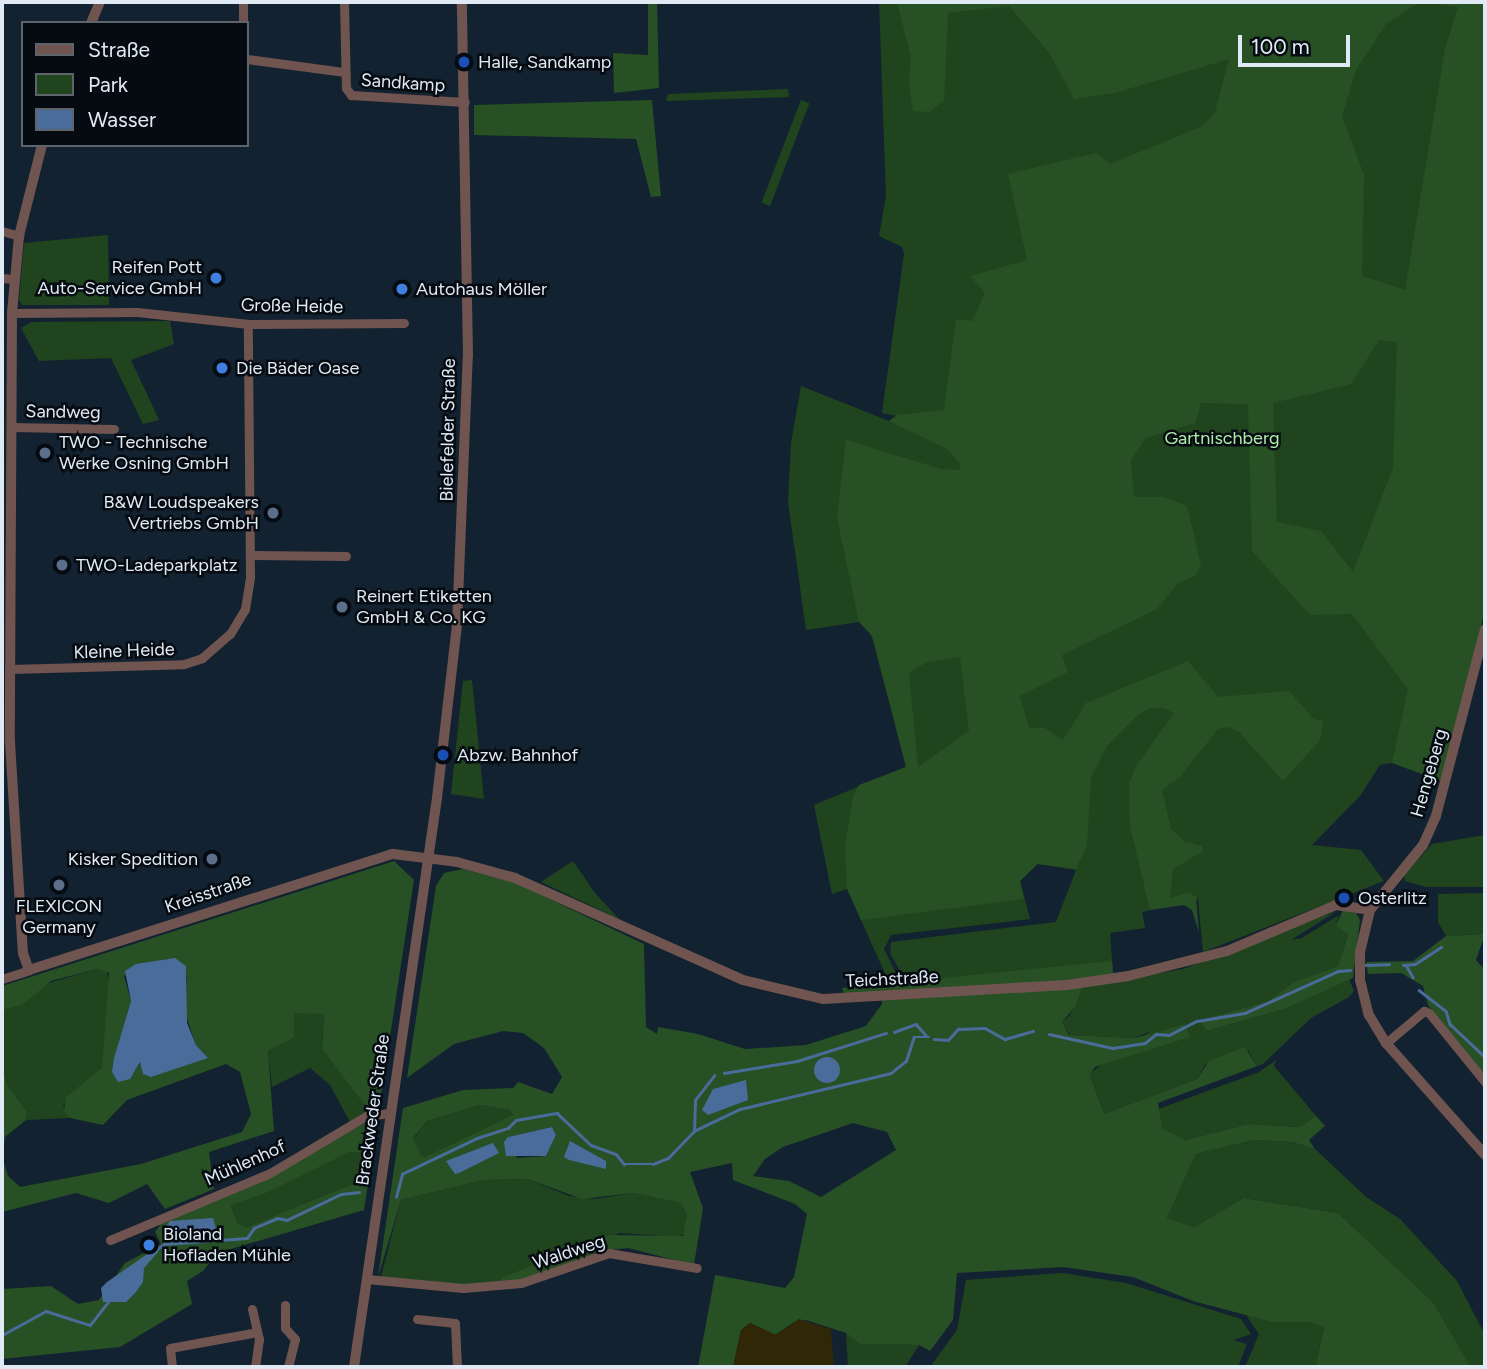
<!DOCTYPE html>
<html>
<head>
<meta charset="utf-8">
<style>
  body { margin:0 }
  #map { position:relative; width:1487px; height:1369px; overflow:hidden; background:#132230; font-family:Figtree,sans-serif }
  div>[style] { position:absolute }
  [style*='--x'] { left:calc(var(--x)*1px); top:calc(var(--y)*1px); width:calc(var(--w)*1px); rotate:calc(var(--a)*1deg) }
  .green>* { inset:0; background:#20451e; transform-origin:0 0 }
  .forest>* { inset:0; background:#275024 }
  .sand>* { inset:0; background:#2f2706 }
  .water>* { inset:0; background:#4a6c9b }
  .round { border-radius:50% }
  .stream>* { height:2.5px; margin:-1.25px; padding:0 1.25px; transform-origin:1.25px; border-radius:1.25px; background:#4a6c9b }
  .minor>* { height:9px; margin:-4.5px; padding:0 4.5px; transform-origin:4.5px; border-radius:4.5px; background:#705450 }
  .tertiary>* { height:10px; margin:-5px; padding:0 5px; transform-origin:5px; border-radius:5px; background:#705450 }
  .dots>* { width:19px; height:19px; translate:-50% -50%; box-sizing:border-box; border:4px solid #050b11; border-radius:50% }
  span { translate:-50% -50%; white-space:nowrap; text-align:center; line-height:1.15; -webkit-text-stroke:5px #050b11; paint-order:stroke }
  .poi-label { font-size:18px; color:#e0eaf4 }
  .left { translate:0 -50%; text-align:left }
  .right { translate:-100% -50%; text-align:right }
  .street-label { font-size:18px; color:#e0eaf4 }
  .park-label { font-size:18px; color:#aeeea8 }
  .frame { position:absolute; inset:0; border:4px solid #e0eaf4; pointer-events:none }
  .legend { position:absolute; left:21px; top:21px; width:228px; height:126px; box-sizing:border-box; background:#050b11; border:2px solid #5d646c; margin:0; padding:9px 12px; list-style:none; font-size:21px; color:#e0eaf4 }
  .legend li { display:flex; align-items:center; gap:14px; height:35px }
  .legend b { width:35px; border:2px solid #5d646c }
  .scale { position:absolute; left:1238px; top:35px; width:112px; height:32px; box-sizing:border-box; border:4px solid #e0eaf4; border-top:0; padding-left:9px; font-size:21px; line-height:24px; white-space:nowrap; color:#e0eaf4; -webkit-text-stroke:5px #050b11; paint-order:stroke }
</style>
</head>
<body>
<div id="map">
  <div class="green">
    <i style="clip-path:polygon(evenodd,879px 2px,1485px 2px,1485px 609px,1442px 781px,1392px 763px,1380px 765px,1360px 796px,1312px 845px,1361px 850px,1384px 881px,1203px 952px,1198px 899px,1142px 912px,1145px 928px,1110px 933px,1113px 973px,910px 989px,890px 953px,891px 942px,1056px 922px,1076px 870px,1038px 864px,1020px 881px,1030px 919px,891px 935px,884px 949px,899px 979px,888px 980px,847px 889px,832px 894px,814px 805px,906px 767px,870px 630px,859px 622px,806px 630px,788px 502px,791px 443px,801px 386px,889px 421px,896px 416px,882px 413px,904px 254px,902px 247px,879px 236px,886px 196px,879px 2px,1167px 823px,1177px 837px,1202px 852px,1173px 868px,1167px 823px)"></i>
    <i style="clip-path:polygon(788px 89px,789px 97px,666px 101px,668px 94px)"></i>
    <i style="left:801px;top:100px;width:9px;height:110px;rotate:21deg"></i>
    <i style="clip-path:polygon(108px 235px,109px 305px,22px 305px,19px 300px,24px 243px)"></i>
    <i style="clip-path:polygon(170px 321px,174px 344px,131px 360px,159px 420px,143px 424px,111px 358px,39px 361px,21px 328px,32px 322px)"></i>
    <i style="clip-path:polygon(472px 680px,484px 799px,451px 794px,463px 681px)"></i>
    <i style="clip-path:polygon(1485px 835px,1485px 887px,1426px 887px,1405px 881px,1404px 875px,1432px 844px)"></i>
    <i style="clip-path:polygon(573px 861px,595px 893px,619px 919px,541px 882px)"></i>
    <i style="clip-path:polygon(1485px 893px,1485px 934px,1446px 936px,1438px 922px,1438px 894px)"></i>
    <i style="clip-path:polygon(1337px 911px,1291px 940px,1302px 938px,1339px 915px,1336px 924px,1348px 935px,1338px 966px,1294px 982px,1268px 1001px,1200px 1020px,1206px 1031px,1284px 1009px,1349px 979px,1354px 991px,1349px 997px,1311px 1018px,1263px 1064px,1257px 1066px,1248px 1050px,1205px 1065px,1197px 1079px,1104px 1114px,1090px 1073px,1151px 1031px,1135px 1038px,1070px 1035px,1062px 1022px,1070px 1015px,1082px 987px,1183px 969px)"></i>
    <i style="clip-path:polygon(97px 969px,106px 970px,111px 986px,102px 1068px,63px 1105px,70px 1118px,26px 1120px,27px 1112px,7px 1085px,2px 1061px,2px 1010px,42px 985px)"></i>
    <i style="clip-path:polygon(293px 1013px,324px 1013px,322px 1049px,368px 1110px,350px 1122px,330px 1085px,310px 1068px,272px 1087px,268px 1051px,294px 1038px)"></i>
    <i style="clip-path:polygon(1276px 1060px,1274px 1066px,1316px 1116px,1299px 1127px,1249px 1124px,1185px 1140px,1162px 1128px,1156px 1110px,1259px 1072px)"></i>
    <i style="clip-path:polygon(481px 1105px,510px 1110px,513px 1116px,425px 1157px,421px 1155px,413px 1139px,427px 1121px)"></i>
    <i style="clip-path:polygon(1254px 1140px,1292px 1142px,1315px 1149px,1366px 1197px,1400px 1219px,1457px 1281px,1485px 1335px,1485px 1367px,1471px 1367px,1433px 1302px,1338px 1213px,1244px 1198px,1194px 1227px,1167px 1218px,1196px 1154px)"></i>
    <i style="clip-path:polygon(350px 1152px,374px 1152px,369px 1177px,247px 1227px,238px 1224px,231px 1204px,269px 1192px)"></i>
    <i style="clip-path:polygon(528px 1179px,569px 1196px,595px 1199px,633px 1193px,681px 1203px,687px 1215px,686px 1233px,678px 1237px,620px 1233px,502px 1283px,463px 1285px,381px 1277px,401px 1200px,483px 1180px)"></i>
    <i style="clip-path:polygon(1062px 1273px,1126px 1283px,1241px 1319px,1251px 1334px,1233px 1340px,1247px 1344px,1238px 1367px,930px 1367px,957px 1330px,966px 1280px)"></i>
    <i style="clip-path:polygon(1246px 1315px,1272px 1322px,1309px 1322px,1324px 1328px,1315px 1367px,1245px 1367px,1259px 1334px)"></i>
    <i style="clip-path:polygon(846px 1333px,860px 1344px,919px 1345px,905px 1367px,848px 1367px)"></i>
  </div>
  <div class="forest">
    <i style="clip-path:polygon(648px 2px,657px 2px,659px 88px,614px 93px,613px 53px,648px 55px)"></i>
    <i style="clip-path:polygon(evenodd,897px 2px,1420px 2px,1386px 24px,1356px 70px,1342px 116px,1364px 175px,1362px 276px,1405px 290px,1445px 49px,1458px 7px,1423px 2px,1485px 2px,1485px 609px,1442px 781px,1392px 763px,1408px 689px,1352px 614px,1310px 615px,1252px 551px,1248px 404px,1201px 403px,1195px 423px,1146px 438px,1131px 460px,1134px 497px,1164px 497px,1187px 506px,1201px 565px,1196px 575px,1177px 584px,1157px 609px,1062px 655px,1068px 672px,1020px 696px,1029px 728px,1045px 728px,1063px 740px,1086px 703px,1188px 661px,1218px 697px,1289px 691px,1314px 719px,1323px 721px,1320px 740px,1283px 781px,1238px 731px,1228px 727px,1218px 729px,1179px 778px,1162px 790px,1171px 829px,1185px 842px,1202px 846px,1202px 852px,1173px 869px,1170px 898px,1187px 893px,1196px 896px,1199px 933px,1192px 910px,1184px 905px,1150px 910px,1130px 826px,1129px 784px,1136px 766px,1174px 713px,1163px 708px,1150px 708px,1138px 715px,1107px 746px,1091px 778px,1087px 845px,1076px 869px,1037px 864px,1020px 881px,1024px 899px,861px 920px,847px 889px,845px 845px,853px 797px,859px 785px,906px 767px,873px 637px,859px 622px,837px 518px,846px 440px,941px 469px,959px 470px,961px 465px,947px 449px,889px 421px,897px 415px,944px 410px,956px 319px,972px 321px,985px 293px,970px 276px,1027px 260px,1008px 174px,1096px 153px,1110px 164px,1203px 126px,1215px 112px,1229px 59px,1115px 93px,1074px 99px,1050px 54px,1009px 6px,948px 13px,944px 100px,930px 112px,913px 111px,909px 84px,911px 57px,897px 2px,1379px 340px,1397px 342px,1393px 468px,1353px 572px,1321px 531px,1277px 522px,1273px 403px,1351px 384px,1379px 340px,897px 2px,960px 657px,969px 731px,918px 767px,909px 673px,925px 663px,960px 657px)"></i>
    <i style="clip-path:polygon(652px 100px,661px 196px,651px 197px,636px 139px,474px 135px,474px 105px)"></i>
    <i style="clip-path:polygon(evenodd,394px 861px,414px 880px,380px 1102px,368px 1110px,322px 1049px,324px 1014px,294px 1013px,294px 1038px,268px 1051px,274px 1131px,209px 1152px,214px 1189px,165px 1209px,147px 1184px,109px 1203px,76px 1193px,2px 1212px,2px 1061px,7px 1085px,27px 1112px,26px 1120px,5px 1137px,2px 1156px,8px 1176px,20px 1187px,141px 1164px,242px 1132px,251px 1114px,240px 1072px,226px 1064px,127px 1100px,103px 1125px,70px 1118px,64px 1111px,66px 1097px,102px 1068px,109px 973px,97px 969px,51px 981px,23px 1004px,2px 1010px,2px 986px,394px 861px,167px 959px,187px 975px,185px 1013px,196px 1045px,208px 1058px,140px 1062px,135px 1071px,118px 1045px,131px 1001px,124px 976px,167px 959px)"></i>
    <i style="clip-path:polygon(evenodd,463px 869px,514px 882px,644px 944px,646px 1027px,657px 1034px,658px 1027px,698px 1034px,745px 1049px,806px 1045px,866px 1026px,882px 1004px,882px 996px,844px 994px,842px 988px,1112px 961px,1113px 973px,1082px 987px,1075px 1007px,1062px 1022px,1069px 1035px,1135px 1038px,1185px 1024px,1190px 1037px,1095px 1067px,1090px 1074px,1104px 1114px,1197px 1079px,1209px 1061px,1245px 1047px,1257px 1066px,1158px 1103px,1162px 1128px,1185px 1140px,1249px 1124px,1299px 1127px,1316px 1116px,1325px 1126px,1309px 1140px,1315px 1149px,1292px 1142px,1254px 1140px,1196px 1154px,1167px 1218px,1194px 1227px,1244px 1198px,1338px 1213px,1433px 1302px,1471px 1367px,1315px 1367px,1324px 1328px,1309px 1322px,1272px 1322px,1193px 1301px,1133px 1277px,1063px 1267px,957px 1273px,953px 1320px,930px 1351px,919px 1345px,860px 1344px,846px 1333px,806px 1320px,794px 1322px,775px 1335px,750px 1323px,741px 1330px,733px 1367px,698px 1367px,715px 1275px,785px 1288px,794px 1277px,807px 1214px,795px 1204px,733px 1180px,732px 1163px,690px 1172px,703px 1208px,694px 1265px,628px 1248px,602px 1251px,539px 1277px,502px 1283px,501px 1278px,610px 1235px,683px 1236px,687px 1215px,681px 1203px,633px 1193px,582px 1199px,528px 1179px,483px 1180px,401px 1200px,378px 1277px,403px 1108px,463px 1090px,513px 1088px,518px 1082px,552px 1094px,562px 1077px,544px 1048px,523px 1033px,503px 1031px,454px 1044px,407px 1078px,436px 886px,444px 873px,463px 869px,481px 1105px,510px 1110px,513px 1115px,425px 1157px,421px 1155px,413px 1138px,427px 1121px,481px 1105px,463px 869px,853px 1123px,887px 1132px,896px 1150px,821px 1197px,789px 1181px,753px 1176px,765px 1159px,783px 1147px,853px 1123px,463px 869px,552px 1127px,556px 1135px,546px 1156px,517px 1158px,508px 1137px,552px 1127px)"></i>
    <i style="clip-path:polygon(1343px 910px,1356px 913px,1360px 920px,1353px 978px,1284px 1009px,1206px 1031px,1200px 1020px,1268px 1001px,1294px 982px,1338px 966px,1348px 935px,1336px 925px)"></i>
    <i style="clip-path:polygon(1485px 934px,1476px 960px,1485px 970px,1485px 1077px,1471px 1065px,1428px 1005px,1423px 986px,1401px 973px,1368px 974px,1366px 962px,1413px 961px,1446px 936px)"></i>
    <i style="clip-path:polygon(376px 1117px,374px 1152px,350px 1152px,269px 1192px,231px 1205px,238px 1224px,247px 1227px,369px 1177px,364px 1210px,217px 1253px,203px 1271px,187px 1281px,192px 1304px,120px 1347px,2px 1359px,2px 1289px,51px 1286px,78px 1304px,99px 1300px,125px 1263px,161px 1244px,155px 1232px,163px 1221px,271px 1175px)"></i>
  </div>
  <div class="sand">
    <i style="clip-path:polygon(799px 1319px,831px 1329px,834px 1367px,733px 1367px,741px 1330px,750px 1323px,776px 1335px)"></i>
  </div>
  <div class="water">
    <i style="clip-path:polygon(175px 958px,186px 966px,187px 1023px,196px 1045px,208px 1058px,151px 1077px,143px 1074px,140px 1062px,130px 1079px,118px 1082px,112px 1072px,114px 1058px,131px 1001px,125px 971px,136px 964px)"></i>
    <i class="round" style="left:814px;top:1057px;width:26px;height:26px"></i>
    <i style="clip-path:polygon(746px 1080px,748px 1100px,708px 1115px,702px 1110px,713px 1089px)"></i>
    <i style="clip-path:polygon(552px 1127px,556px 1135px,546px 1156px,506px 1156px,504px 1142px,508px 1137px)"></i>
    <i style="clip-path:polygon(570px 1141px,606px 1161px,606px 1169px,569px 1160px,564px 1157px)"></i>
    <i style="clip-path:polygon(493px 1143px,499px 1153px,459px 1173px,455px 1174px,446px 1161px)"></i>
    <i style="clip-path:polygon(213px 1218px,217px 1232px,183px 1238px,163px 1230px,170px 1221px)"></i>
    <i style="clip-path:polygon(156px 1248px,158px 1252px,144px 1268px,143px 1282px,136px 1292px,126px 1302px,103px 1302px,101px 1288px,107px 1282px)"></i>
  </div>
  <div class="stream">
    <i style="--x:1365;--y:965;--w:24;--a:-2"></i>
    <i style="--x:1403;--y:965;--w:12;--a:-5"></i>
    <i style="--x:1415;--y:964;--w:31;--a:-33"></i>
    <i style="--x:1406;--y:965;--w:14;--a:60"></i>
    <i style="--x:1419;--y:990;--w:34;--a:38"></i>
    <i style="--x:1446;--y:1011;--w:14;--a:73"></i>
    <i style="--x:1450;--y:1024;--w:48;--a:43.3"></i>
    <i style="--x:894;--y:1032;--w:23;--a:-20"></i>
    <i style="--x:916;--y:1024;--w:15;--a:48"></i>
    <i style="--x:1049;--y:1034;--w:66;--a:12.3"></i>
    <i style="--x:1113;--y:1048;--w:32;--a:-9"></i>
    <i style="--x:1145;--y:1043;--w:14;--a:-39"></i>
    <i style="--x:1156;--y:1034;--w:13;--a:4"></i>
    <i style="--x:1169;--y:1035;--w:31;--a:-27"></i>
    <i style="--x:1197;--y:1021;--w:49;--a:-9.5"></i>
    <i style="--x:1245;--y:1013;--w:102;--a:-24.3"></i>
    <i style="--x:1338;--y:971;--w:12;--a:-5"></i>
    <i style="--x:934;--y:1039;--w:14;--a:4"></i>
    <i style="--x:948;--y:1040;--w:15;--a:-48"></i>
    <i style="--x:958;--y:1029;--w:27;--a:-2"></i>
    <i style="--x:985;--y:1028;--w:23;--a:29"></i>
    <i style="--x:1005;--y:1039;--w:29;--a:-16"></i>
    <i style="--x:724;--y:1073;--w:74;--a:-9.3"></i>
    <i style="--x:797;--y:1061;--w:93;--a:-17.5"></i>
    <i style="--x:694;--y:1131;--w:31;--a:-88"></i>
    <i style="--x:695;--y:1100;--w:31;--a:-52"></i>
    <i style="--x:396;--y:1197;--w:24;--a:-75"></i>
    <i style="--x:402;--y:1174;--w:83;--a:-25.6"></i>
    <i style="--x:477;--y:1138;--w:33;--a:-18"></i>
    <i style="--x:508;--y:1128;--w:11;--a:-45"></i>
    <i style="--x:516;--y:1120;--w:42;--a:-9.7"></i>
    <i style="--x:557;--y:1113;--w:47;--a:43.3"></i>
    <i style="--x:591;--y:1145;--w:27;--a:20"></i>
    <i style="--x:616;--y:1154;--w:13;--a:51"></i>
    <i style="--x:624;--y:1164;--w:29;--a:0"></i>
    <i style="--x:653;--y:1164;--w:16;--a:-22"></i>
    <i style="--x:668;--y:1158;--w:37;--a:-46"></i>
    <i style="--x:694;--y:1131;--w:51;--a:-25.6"></i>
    <i style="--x:740;--y:1109;--w:155;--a:-13.4"></i>
    <i style="--x:891;--y:1073;--w:19;--a:-39"></i>
    <i style="--x:906;--y:1061;--w:25;--a:-72"></i>
    <i style="--x:914;--y:1037;--w:15;--a:0"></i>
    <i style="--x:156;--y:1250;--w:10;--a:-37"></i>
    <i style="--x:164;--y:1244;--w:83;--a:-4.1"></i>
    <i style="--x:247;--y:1238;--w:12;--a:-55"></i>
    <i style="--x:254;--y:1228;--w:25;--a:-23"></i>
    <i style="--x:277;--y:1218;--w:10;--a:11"></i>
    <i style="--x:287;--y:1220;--w:60;--a:-25.7"></i>
    <i style="--x:341;--y:1194;--w:18;--a:-6"></i>
    <i style="--x:2;--y:1335;--w:50;--a:-28.6"></i>
    <i style="--x:46;--y:1311;--w:46;--a:17.7"></i>
    <i style="--x:90;--y:1325;--w:31;--a:-52"></i>
  </div>
  <div class="minor">
    <i style="--x:344;--y:2;--w:86;--a:88.7"></i>
    <i style="--x:346;--y:88;--w:9;--a:54"></i>
    <i style="--x:351;--y:95;--w:114;--a:3.5"></i>
    <i style="--x:243;--y:23;--w:21;--a:-90"></i>
    <i style="--x:247;--y:59;--w:99;--a:7.6"></i>
    <i style="--x:2;--y:231;--w:18;--a:16"></i>
    <i style="--x:2;--y:278;--w:12;--a:5"></i>
    <i style="--x:12;--y:313;--w:125;--a:-0.5"></i>
    <i style="--x:137;--y:312;--w:112;--a:6.2"></i>
    <i style="--x:248;--y:324;--w:156;--a:-0.4"></i>
    <i style="--x:12;--y:427;--w:102;--a:1.1"></i>
    <i style="--x:250;--y:555;--w:96;--a:0.6"></i>
    <i style="--x:10;--y:669;--w:174;--a:-1.6"></i>
    <i style="--x:184;--y:664;--w:19;--a:-18"></i>
    <i style="--x:202;--y:658;--w:37;--a:-41"></i>
    <i style="--x:230;--y:634;--w:29;--a:-59"></i>
    <i style="--x:245;--y:609;--w:32;--a:-81"></i>
    <i style="--x:250;--y:577;--w:253;--a:-90.5"></i>
    <i style="--x:2;--y:979;--w:28;--a:-18"></i>
    <i style="--x:1386;--y:1043;--w:50;--a:-40.1"></i>
    <i style="--x:1424;--y:1011;--w:5;--a:22"></i>
    <i style="--x:1429;--y:1013;--w:89;--a:50.9"></i>
    <i style="--x:110;--y:1240;--w:173;--a:-22.7"></i>
    <i style="--x:270;--y:1173;--w:112;--a:-30.7"></i>
    <i style="--x:366;--y:1116;--w:24;--a:-7"></i>
    <i style="--x:367;--y:1279;--w:96;--a:5.4"></i>
    <i style="--x:463;--y:1288;--w:58;--a:-4.9"></i>
    <i style="--x:521;--y:1283;--w:93;--a:-18.8"></i>
    <i style="--x:609;--y:1253;--w:89;--a:9.7"></i>
    <i style="--x:285;--y:1305;--w:23;--a:90"></i>
    <i style="--x:285;--y:1328;--w:15;--a:48"></i>
    <i style="--x:295;--y:1339;--w:29;--a:104"></i>
    <i style="--x:252;--y:1309;--w:31;--a:77"></i>
    <i style="--x:259;--y:1339;--w:28;--a:98"></i>
    <i style="--x:417;--y:1319;--w:38;--a:6"></i>
    <i style="--x:455;--y:1323;--w:44;--a:87.4"></i>
    <i style="--x:172;--y:1367;--w:19;--a:-96"></i>
    <i style="--x:170;--y:1348;--w:88;--a:-10.4"></i>
  </div>
  <div class="tertiary">
    <i style="--x:91;--y:23;--w:23;--a:-67"></i>
    <i style="--x:42;--y:145;--w:94;--a:104.2"></i>
    <i style="--x:19;--y:236;--w:77;--a:95.2"></i>
    <i style="--x:12;--y:313;--w:429;--a:90.3"></i>
    <i style="--x:10;--y:742;--w:211;--a:86.5"></i>
    <i style="--x:23;--y:953;--w:18;--a:71"></i>
    <i style="--x:29;--y:970;--w:382;--a:-17.7"></i>
    <i style="--x:393;--y:854;--w:64;--a:7.1"></i>
    <i style="--x:457;--y:862;--w:60;--a:15.4"></i>
    <i style="--x:515;--y:878;--w:250;--a:24.1"></i>
    <i style="--x:743;--y:980;--w:82;--a:13.4"></i>
    <i style="--x:823;--y:999;--w:244;--a:-3.3"></i>
    <i style="--x:1067;--y:985;--w:62;--a:-8.4"></i>
    <i style="--x:1128;--y:976;--w:102;--a:-14.2"></i>
    <i style="--x:1227;--y:951;--w:118;--a:-22.9"></i>
    <i style="--x:1336;--y:905;--w:34;--a:8"></i>
    <i style="--x:1485;--y:629;--w:193;--a:104.7"></i>
    <i style="--x:1436;--y:816;--w:32;--a:114"></i>
    <i style="--x:1423;--y:845;--w:84;--a:129.2"></i>
    <i style="--x:1370;--y:910;--w:43;--a:103.4"></i>
    <i style="--x:1360;--y:952;--w:28;--a:90"></i>
    <i style="--x:1360;--y:980;--w:36;--a:76"></i>
    <i style="--x:1369;--y:1015;--w:33;--a:59"></i>
    <i style="--x:1386;--y:1043;--w:149;--a:48.5"></i>
    <i style="--x:354;--y:1367;--w:575;--a:-81.7"></i>
    <i style="--x:437;--y:798;--w:174;--a:-83.4"></i>
    <i style="--x:457;--y:625;--w:269;--a:-87.7"></i>
    <i style="--x:468;--y:356;--w:354;--a:-91"></i>
  </div>
  <div class="dots">
    <i style="left:464px;top:62px;background:#1a4fb4"></i>
    <i style="left:216px;top:278px;background:#3f7fe0"></i>
    <i style="left:402px;top:289px;background:#3f7fe0"></i>
    <i style="left:222px;top:368px;background:#3f7fe0"></i>
    <i style="left:45px;top:453px;background:#5c6f8a"></i>
    <i style="left:273px;top:513px;background:#5c6f8a"></i>
    <i style="left:62px;top:565px;background:#5c6f8a"></i>
    <i style="left:342px;top:607px;background:#5c6f8a"></i>
    <i style="left:443px;top:755px;background:#1a4fb4"></i>
    <i style="left:212px;top:859px;background:#5c6f8a"></i>
    <i style="left:59px;top:885px;background:#5c6f8a"></i>
    <i style="left:1344px;top:898px;background:#1a4fb4"></i>
    <i style="left:149px;top:1245px;background:#3f7fe0"></i>
  </div>
  <div class="poi-label">
    <span class="left" style="left:478px;top:62px">Halle, Sandkamp</span>
    <span class="right" style="left:202px;top:278px">Reifen Pott<br>Auto-Service GmbH</span>
    <span class="left" style="left:416px;top:289px">Autohaus Möller</span>
    <span class="left" style="left:236px;top:368px">Die Bäder Oase</span>
    <span class="left" style="left:59px;top:453px">TWO - Technische<br>Werke Osning GmbH</span>
    <span class="right" style="left:259px;top:513px">B&amp;W Loudspeakers<br>Vertriebs GmbH</span>
    <span class="left" style="left:76px;top:565px">TWO-Ladeparkplatz</span>
    <span class="left" style="left:356px;top:607px">Reinert Etiketten<br>GmbH &amp; Co. KG</span>
    <span class="left" style="left:457px;top:755px">Abzw. Bahnhof</span>
    <span class="right" style="left:198px;top:859px">Kisker Spedition</span>
    <span class="left" style="left:1358px;top:898px">Osterlitz</span>
    <span style="left:59px;top:917px">FLEXICON<br>Germany</span>
    <span class="left" style="left:163px;top:1245px">Bioland<br>Hofladen Mühle</span>
  </div>
  <div class="street-label">
    <span style="left:403px;top:83px;rotate:4deg">Sandkamp</span>
    <span style="left:292px;top:306px;rotate:1deg">Große Heide</span>
    <span style="left:63px;top:412px;rotate:1deg">Sandweg</span>
    <span style="left:448px;top:430px;rotate:-89deg">Bielefelder Straße</span>
    <span style="left:124px;top:651px;rotate:-2deg">Kleine Heide</span>
    <span style="left:1429px;top:773px;rotate:-74deg">Hengeberg</span>
    <span style="left:208px;top:893px;rotate:-19deg">Kreisstraße</span>
    <span style="left:892px;top:979px;rotate:-3deg">Teichstraße</span>
    <span style="left:373px;top:1110px;rotate:-82deg">Brackweder Straße</span>
    <span style="left:245px;top:1163px;rotate:-24deg">Mühlenhof</span>
    <span style="left:569px;top:1252px;rotate:-18deg">Waldweg</span>
  </div>
  <div class="park-label">
    <span style="left:1222px;top:438px">Gartnischberg</span>
  </div>
  <div class="frame"></div>
  <ul class="legend">
  <li><b style="height:9px;background:#705450"></b>Straße</li>
  <li><b style="height:19px;background:#20451e"></b>Park</li>
  <li><b style="height:19px;background:#4a6c9b"></b>Wasser</li>
  </ul>
  <div class="scale">100 m</div>
</div>
</body>
</html>
